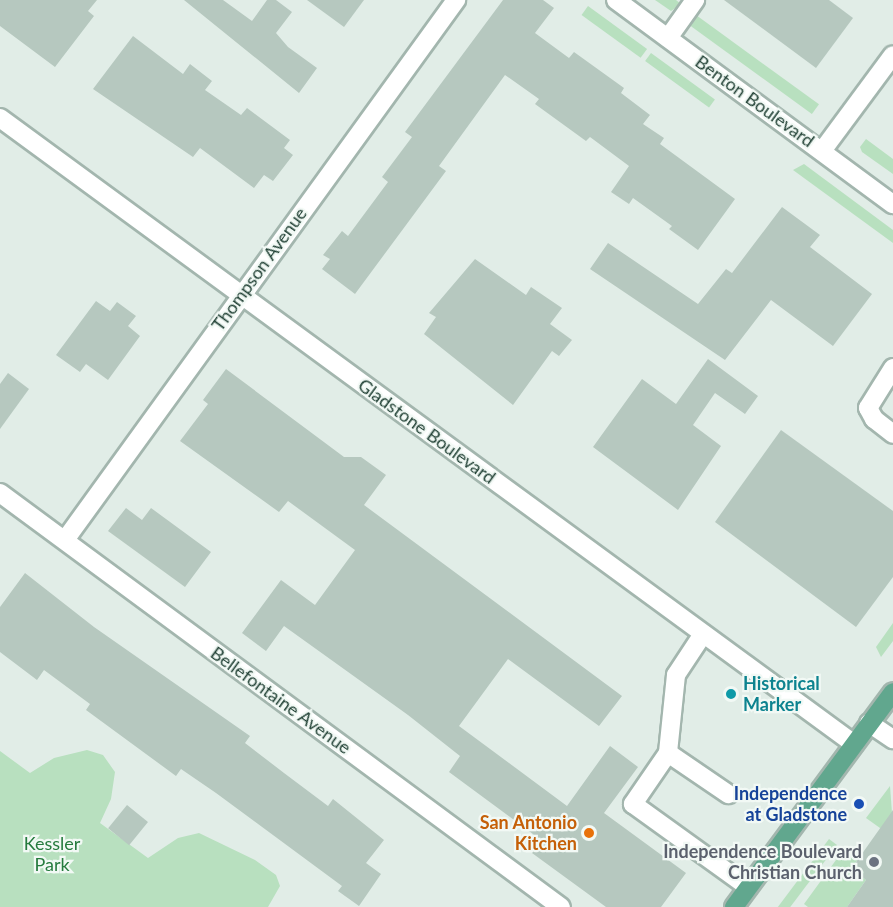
<!DOCTYPE html>
<html>
<head>
<meta charset="utf-8">
<style>
  body { margin:0 }
  #map { position:relative; width:893px; height:907px; overflow:hidden; background:#e1ede7; font-family:Lato,sans-serif }
  div>[style] { position:absolute }
  [style*='--x'] { left:calc(var(--x)*1px); top:calc(var(--y)*1px); width:calc(var(--w)*1px); rotate:calc(var(--a)*1deg) }
  .green>* { inset:0; background:#b8e0bf; transform-origin:0 0 }
  .building>* { inset:0; background:#b6c8bf; transform-origin:0 0 }
  .roads { filter:drop-shadow(2px 0 #a3b6ae) drop-shadow(-2px 0 #a3b6ae) drop-shadow(0 2px #a3b6ae) drop-shadow(0 -2px #a3b6ae) }
  .minor>* { height:18px; margin:-9px; padding:0 9px; transform-origin:9px; border-radius:9px; background:#fff }
  .major>* { height:18px; margin:-9px; padding:0 9px; transform-origin:9px; border-radius:9px; background:#61a78e }
  .dots>* { width:16px; height:16px; translate:-50% -50%; box-sizing:border-box; border:3px solid #f2f9f5; border-radius:50% }
  span { translate:-50% -50%; white-space:nowrap; text-align:center; line-height:1.15; -webkit-text-stroke:4.5px #f2f9f5; paint-order:stroke }
  .street-label { font-size:18px; color:#204034 }
  .culture-label { font-size:18px; color:#0d838f; font-weight:700 }
  .left { translate:0 -50%; text-align:left }
  .transit-label { font-size:18px; color:#164399; font-weight:700 }
  .right { translate:-100% -50%; text-align:right }
  .food-label { font-size:18px; color:#c56008; font-weight:700 }
  .park-label { font-size:18px; color:#267b3e }
  .worship-label { font-size:18px; color:#5b616d; font-weight:700 }
</style>
</head>
<body>
<div id="map">
  <div class="green">
    <i style="clip-path:polygon(655px 0,676px 0,681px 4px,671px 11px)"></i>
    <i style="left:588px;top:6px;width:73px;height:11px;rotate:36deg"></i>
    <i style="left:696px;top:15px;width:152px;height:12px;rotate:36deg"></i>
    <i style="left:651px;top:53px;width:79px;height:10px;rotate:36deg"></i>
    <i style="clip-path:polygon(866px 139px,893px 159px,893px 174px,862px 152px,860px 147px)"></i>
    <i style="clip-path:polygon(804px 164px,893px 230px,893px 243px,793px 170px)"></i>
    <i style="clip-path:polygon(893px 623px,893px 641px,881px 657px,876px 647px)"></i>
    <i style="clip-path:polygon(87px 750px,103px 755px,115px 772px,111px 799px,100px 823px,148px 858px,178px 838px,199px 833px,255px 860px,276px 875px,280px 886px,268px 907px,0 907px,0 751px,30px 773px,54px 758px)"></i>
    <i style="clip-path:polygon(890px 786px,893px 827px,880px 828px,866px 818px)"></i>
    <i style="left:829px;top:839px;width:10px;height:85px;rotate:37deg"></i>
    <i style="clip-path:polygon(844px 849px,858px 859px,854px 865px,864px 872px,861px 876px,866px 880px,847px 907px,808px 907px,804px 904px)"></i>
  </div>
  <div class="building">
    <i style="clip-path:polygon(0 0,97px 0,88px 11px,94px 16px,55px 67px,0 26px)"></i>
    <i style="clip-path:polygon(184px 0,223px 0,252px 21px,267px 0,276px 0,292px 12px,276px 33px,288px 47px,317px 68px,299px 93px)"></i>
    <i style="clip-path:polygon(307px 0,364px 0,344px 27px)"></i>
    <i style="clip-path:polygon(503px 0,543px 0,554px 8px,535px 33px,569px 58px,574px 52px,624px 88px,621px 93px,650px 115px,643px 124px,664px 138px,660px 144px,735px 199px,698px 250px,669px 229px,672px 226px,633px 198px,629px 204px,611px 192px,629px 166px,590px 137px,586px 141px,535px 104px,539px 99px,505px 75px,439px 166px,446px 171px,355px 294px,322px 269px,330px 259px,323px 255px,342px 231px,348px 236px,388px 182px,382px 177px,412px 137px,405px 132px)"></i>
    <i style="clip-path:polygon(724px 0,829px 0,853px 18px,816px 68px)"></i>
    <i style="clip-path:polygon(133px 36px,183px 74px,190px 64px,212px 81px,205px 90px,241px 115px,247px 108px,290px 140px,284px 148px,293px 155px,273px 181px,264px 175px,254px 188px,200px 148px,193px 157px,93px 89px)"></i>
    <i style="clip-path:polygon(782px 207px,820px 235px,810px 247px,872px 294px,833px 346px,771px 300px,725px 360px,590px 269px,608px 243px,698px 304px,726px 269px,732px 273px)"></i>
    <i style="clip-path:polygon(475px 259px,526px 295px,531px 287px,562px 308px,550px 324px,572px 340px,559px 356px,552px 351px,513px 405px,424px 334px,436px 317px,429px 313px)"></i>
    <i style="clip-path:polygon(96px 301px,110px 311px,117px 302px,136px 316px,128px 326px,140px 336px,108px 380px,86px 364px,80px 372px,56px 355px)"></i>
    <i style="clip-path:polygon(708px 359px,758px 396px,745px 414px,715px 393px,693px 425px,721px 446px,678px 510px,593px 447px,642px 379px,676px 404px)"></i>
    <i style="clip-path:polygon(226px 369px,344px 457px,361px 457px,386px 475px,364px 505px,622px 696px,599px 726px,508px 659px,459px 726px,567px 806px,610px 746px,638px 767px,604px 813px,686px 873px,661px 907px,606px 907px,532px 853px,541px 840px,449px 772px,460px 756px,408px 715px,284px 626px,266px 651px,242px 633px,281px 580px,315px 605px,355px 550px,288px 501px,279px 512px,180px 441px,208px 404px,203px 400px)"></i>
    <i style="clip-path:polygon(8px 373px,29px 389px,0 429px,0 384px)"></i>
    <i style="clip-path:polygon(781px 430px,893px 511px,893px 577px,856px 627px,715px 522px)"></i>
    <i style="clip-path:polygon(126px 508px,142px 520px,151px 508px,211px 552px,185px 587px,108px 531px)"></i>
    <i style="clip-path:polygon(25px 573px,94px 627px,250px 736px,245px 743px,284px 773px,328px 806px,333px 799px,384px 840px,366px 863px,381px 874px,359px 906px,338px 891px,342px 886px,216px 793px,181px 769px,176px 776px,86px 710px,90px 704px,44px 670px,37px 680px,0 652px,0 607px)"></i>
    <i style="left:127px;top:805px;width:27px;height:30px;rotate:39deg"></i>
    <i style="clip-path:polygon(893px 810px,893px 907px,847px 907px,866px 880px,861px 876px,864px 872px,854px 865px)"></i>
  </div>
  <div class="roads">
    <div class="minor">
      <i style="--x:616;--y:0;--w:344;--a:36.4"></i>
      <i style="--x:668;--y:38;--w:47;--a:-54.6"></i>
      <i style="--x:0;--y:118;--w:1059;--a:36.24"></i>
      <i style="--x:822;--y:151;--w:119;--a:-53.5"></i>
      <i style="--x:893;--y:368;--w:47;--a:122"></i>
      <i style="--x:868;--y:408;--w:13;--a:61"></i>
      <i style="--x:874;--y:419;--w:24;--a:38"></i>
      <i style="--x:0;--y:493;--w:697;--a:36.43"></i>
      <i style="--x:65;--y:540;--w:667;--a:-54.09"></i>
      <i style="--x:703;--y:634;--w:49;--a:123.4"></i>
      <i style="--x:676;--y:675;--w:78;--a:95.9"></i>
      <i style="--x:668;--y:753;--w:62;--a:124.5"></i>
      <i style="--x:633;--y:804;--w:142;--a:35.8"></i>
      <i style="--x:869;--y:723;--w:29;--a:34"></i>
      <i style="--x:668;--y:753;--w:73;--a:34.3"></i>
    </div>
    <div class="major">
      <i style="--x:734;--y:907;--w:267;--a:-53.5"></i>
    </div>
  </div>
  <div class="dots">
    <i style="left:731px;top:694px;background:#0f9aa8"></i>
    <i style="left:859px;top:804px;background:#1a4fb4"></i>
    <i style="left:589px;top:833px;background:#e8710a"></i>
    <i style="left:874px;top:862px;background:#6b7280"></i>
  </div>
  <div class="street-label">
    <span style="left:755px;top:101px;rotate:36deg">Benton Boulevard</span>
    <span style="left:259px;top:269px;rotate:-54deg">Thompson Avenue</span>
    <span style="left:427px;top:431px;rotate:36deg">Gladstone Boulevard</span>
    <span style="left:281px;top:700px;rotate:36deg">Bellefontaine Avenue</span>
  </div>
  <div class="culture-label">
    <span class="left" style="left:743px;top:694px">Historical<br>Marker</span>
  </div>
  <div class="transit-label">
    <span class="right" style="left:847px;top:804px">Independence<br>at Gladstone</span>
  </div>
  <div class="food-label">
    <span class="right" style="left:577px;top:833px">San Antonio<br>Kitchen</span>
  </div>
  <div class="park-label">
    <span style="left:52px;top:854px">Kessler<br>Park</span>
  </div>
  <div class="worship-label">
    <span class="right" style="left:862px;top:862px">Independence Boulevard<br>Christian Church</span>
  </div>
</div>
</body>
</html>
